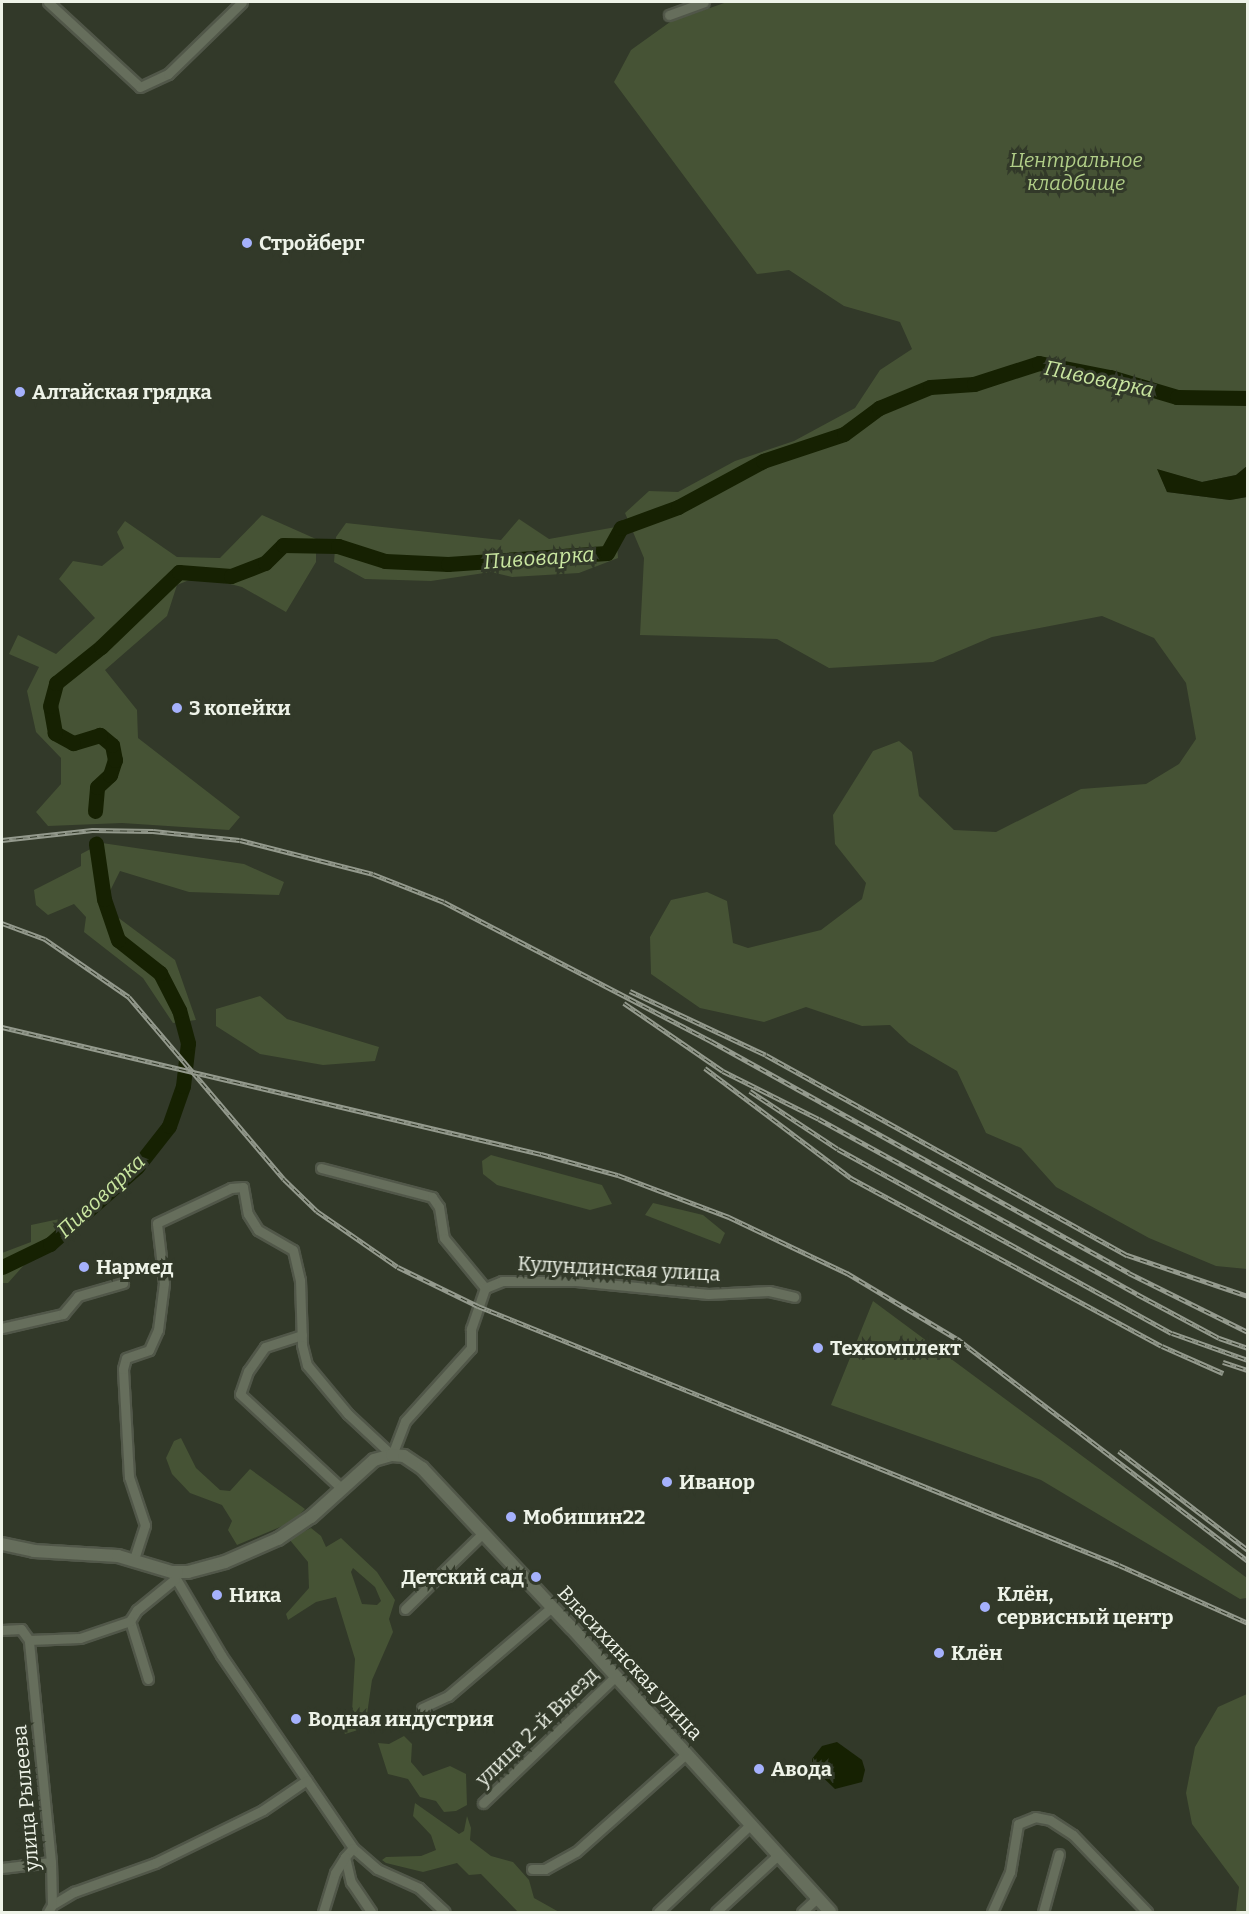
<!DOCTYPE html>
<html>
<head>
<meta charset="utf-8">
<style>
  body { margin:0 }
  #map { position:relative; width:1249px; height:1914px; overflow:hidden; background:#323929; font-family:Bitter,serif }
  div>[style] { position:absolute }
  [style*='--x'] { left:calc(var(--x)*1px); top:calc(var(--y)*1px); width:calc(var(--w)*1px); rotate:calc(var(--a)*1deg) }
  .green>* { inset:0; background:#465335 }
  .water>* { inset:0; background:#162102 }
  .river>* { height:15px; margin:-7.5px; padding:0 7.5px; transform-origin:7.5px; border-radius:7.5px; background:#162102 }
  .roads { filter:drop-shadow(2px 0 #515749) drop-shadow(-2px 0 #515749) drop-shadow(0 2px #515749) drop-shadow(0 -2px #515749) }
  .minor>* { height:9px; margin:-4.5px; padding:0 4.5px; transform-origin:4.5px; border-radius:4.5px; background:#666e5c }
  .tertiary>* { height:12px; margin:-6px; padding:0 6px; transform-origin:6px; border-radius:6px; background:#666e5c }
  .rail>* { height:4.5px; margin-top:-2.25px; transform-origin:0; background:repeating-linear-gradient(90deg,#323929 0 7px,#949a8d 0 14px); box-sizing:border-box; border-block:2px solid #949a8d }
  .dots>* { width:16px; height:16px; translate:-50% -50%; box-sizing:border-box; border:3px solid #323929; border-radius:50% }
  span { translate:-50% -50%; white-space:nowrap; text-align:center; line-height:1.15; -webkit-text-stroke:6px #323929; paint-order:stroke }
  .park-label { font-size:20px; color:#b1ce88; font-style:italic }
  .poi-label { font-size:20px; color:#eef3e8; font-weight:700 }
  .left { translate:0 -50%; text-align:left }
  .right { translate:-100% -50%; text-align:right }
  .street-label { font-size:20px; color:#eef3e8 }
  .water-label { font-size:21px; color:#cae7a1; font-style:italic }
  .frame { position:absolute; inset:0; border:3px solid #eef3e8; pointer-events:none }
</style>
</head>
<body>
<div id="map">
  <div class="green">
    <i style="clip-path:polygon(727px 2px,1247px 2px,1247px 466px,1236px 475px,1202px 482px,1158px 470px,1167px 492px,1230px 500px,1247px 497px,1247px 1269px,1216px 1266px,1149px 1238px,1056px 1187px,1021px 1148px,986px 1133px,957px 1071px,909px 1043px,890px 1025px,862px 1026px,806px 1007px,764px 1022px,700px 1008px,651px 974px,650px 937px,671px 900px,707px 892px,727px 901px,733px 943px,748px 948px,821px 930px,862px 899px,866px 883px,835px 844px,833px 815px,873px 751px,899px 741px,912px 752px,919px 796px,954px 830px,996px 832px,1081px 789px,1146px 784px,1179px 764px,1196px 739px,1186px 683px,1154px 638px,1102px 616px,992px 637px,933px 662px,829px 668px,777px 639px,640px 635px,644px 558px,625px 513px,649px 491px,678px 492px,735px 461px,794px 441px,855px 408px,880px 370px,912px 349px,900px 322px,844px 306px,789px 270px,757px 274px,614px 82px,631px 50px,670px 22px)"></i>
    <i style="clip-path:polygon(262px 515px,316px 539px,316px 562px,286px 612px,242px 587px,199px 576px,177px 585px,167px 616px,105px 670px,137px 710px,138px 738px,240px 817px,229px 830px,122px 823px,48px 826px,36px 812px,61px 784px,61px 758px,36px 732px,27px 691px,39px 667px,9px 654px,18px 635px,56px 654px,95px 618px,59px 579px,73px 561px,102px 566px,124px 548px,117px 532px,125px 521px,177px 557px,220px 558px)"></i>
    <i style="clip-path:polygon(519px 519px,549px 539px,616px 527px,618px 558px,579px 573px,512px 577px,491px 572px,431px 581px,365px 579px,334px 562px,336px 537px,346px 523px,501px 540px)"></i>
    <i style="clip-path:polygon(102px 843px,244px 864px,284px 882px,279px 895px,189px 892px,120px 871px,107px 897px,116px 916px,175px 960px,196px 1020px,173px 1023px,143px 978px,84px 932px,86px 917px,74px 904px,48px 915px,36px 905px,34px 890px,81px 866px,81px 854px)"></i>
    <i style="clip-path:polygon(260px 996px,287px 1019px,379px 1047px,375px 1061px,323px 1065px,260px 1054px,216px 1026px,216px 1009px)"></i>
    <i style="clip-path:polygon(491px 1155px,602px 1185px,612px 1204px,590px 1210px,497px 1185px,483px 1174px,482px 1161px)"></i>
    <i style="clip-path:polygon(653px 1203px,703px 1215px,725px 1233px,720px 1244px,645px 1215px)"></i>
    <i style="clip-path:polygon(64px 1218px,73px 1229px,59px 1244px,32px 1256px,8px 1283px,2px 1283px,2px 1253px,31px 1242px,31px 1225px)"></i>
    <i style="clip-path:polygon(873px 1301px,1247px 1578px,1247px 1598px,1240px 1599px,1041px 1480px,831px 1405px)"></i>
    <i style="clip-path:polygon(181px 1438px,196px 1468px,220px 1490px,230px 1491px,250px 1469px,305px 1509px,292px 1522px,237px 1545px,228px 1530px,232px 1521px,222px 1505px,190px 1493px,172px 1474px,166px 1458px,174px 1441px)"></i>
    <i style="clip-path:polygon(evenodd,311px 1528px,321px 1536px,326px 1547px,341px 1538px,377px 1572px,395px 1600px,389px 1619px,393px 1632px,372px 1680px,366px 1721px,358px 1730px,345px 1734px,343px 1729px,352px 1712px,355px 1659px,336px 1597px,316px 1602px,288px 1620px,286px 1614px,309px 1588px,308px 1562px,289px 1539px,311px 1528px,353px 1568px,375px 1587px,381px 1601px,377px 1605px,362px 1604px,351px 1572px,353px 1568px)"></i>
    <i style="clip-path:polygon(1247px 1694px,1247px 1912px,1236px 1912px,1239px 1887px,1192px 1824px,1186px 1793px,1195px 1747px,1218px 1707px)"></i>
    <i style="clip-path:polygon(404px 1736px,412px 1744px,411px 1762px,423px 1776px,450px 1766px,466px 1774px,467px 1805px,456px 1811px,444px 1812px,436px 1801px,420px 1797px,408px 1779px,388px 1774px,378px 1743px,389px 1744px)"></i>
    <i style="clip-path:polygon(415px 1803px,459px 1834px,464px 1831px,467px 1816px,471px 1828px,470px 1840px,491px 1856px,513px 1862px,529px 1880px,534px 1898px,559px 1912px,518px 1912px,481px 1874px,469px 1875px,457px 1863px,423px 1872px,386px 1863px,382px 1860px,386px 1857px,421px 1856px,436px 1850px,431px 1835px,413px 1816px)"></i>
  </div>
  <div class="water">
    <i style="clip-path:polygon(1247px 466px,1247px 497px,1230px 500px,1167px 492px,1157px 469px,1202px 482px,1236px 475px)"></i>
    <i style="clip-path:polygon(837px 1742px,862px 1760px,865px 1770px,862px 1782px,835px 1789px,812px 1767px,812px 1759px,822px 1746px)"></i>
  </div>
  <div class="river">
    <i style="--x:95;--y:811;--w:24;--a:-85"></i>
    <i style="--x:97;--y:787;--w:18;--a:-43"></i>
    <i style="--x:110;--y:775;--w:16;--a:-72"></i>
    <i style="--x:115;--y:760;--w:15;--a:-101"></i>
    <i style="--x:112;--y:745;--w:16;--a:-140"></i>
    <i style="--x:100;--y:735;--w:28;--a:163"></i>
    <i style="--x:73;--y:743;--w:21;--a:-151"></i>
    <i style="--x:55;--y:733;--w:27;--a:-100"></i>
    <i style="--x:50;--y:706;--w:24;--a:-75"></i>
    <i style="--x:56;--y:683;--w:58;--a:-38.7"></i>
    <i style="--x:101;--y:647;--w:108;--a:-43.9"></i>
    <i style="--x:179;--y:572;--w:52;--a:4.4"></i>
    <i style="--x:231;--y:576;--w:36;--a:-21"></i>
    <i style="--x:265;--y:563;--w:25;--a:-45"></i>
    <i style="--x:283;--y:545;--w:55;--a:1"></i>
    <i style="--x:338;--y:546;--w:49;--a:17.7"></i>
    <i style="--x:385;--y:561;--w:63;--a:2.7"></i>
    <i style="--x:448;--y:564;--w:159;--a:-4"></i>
    <i style="--x:607;--y:553;--w:29;--a:-61"></i>
    <i style="--x:621;--y:528;--w:61;--a:-20.2"></i>
    <i style="--x:678;--y:507;--w:97;--a:-28.4"></i>
    <i style="--x:763;--y:461;--w:85;--a:-18.4"></i>
    <i style="--x:844;--y:434;--w:44;--a:-36.6"></i>
    <i style="--x:879;--y:408;--w:55;--a:-22.4"></i>
    <i style="--x:930;--y:387;--w:44;--a:-3.9"></i>
    <i style="--x:974;--y:384;--w:68;--a:-17.9"></i>
    <i style="--x:1039;--y:363;--w:72;--a:11.2"></i>
    <i style="--x:1110;--y:377;--w:70;--a:16.6"></i>
    <i style="--x:1177;--y:397;--w:71;--a:0.8"></i>
    <i style="--x:2;--y:1267;--w:53;--a:-25.6"></i>
    <i style="--x:50;--y:1244;--w:116;--a:-41.5"></i>
    <i style="--x:137;--y:1167;--w:52;--a:-52"></i>
    <i style="--x:169;--y:1126;--w:42;--a:-70.7"></i>
    <i style="--x:183;--y:1086;--w:43;--a:-83.4"></i>
    <i style="--x:188;--y:1043;--w:34;--a:-105"></i>
    <i style="--x:179;--y:1010;--w:42;--a:-117.2"></i>
    <i style="--x:160;--y:973;--w:53;--a:-141.8"></i>
    <i style="--x:118;--y:940;--w:43;--a:-108.9"></i>
    <i style="--x:104;--y:899;--w:56;--a:-98.3"></i>
  </div>
  <div class="roads">
    <div class="minor">
      <i style="--x:48;--y:2;--w:125;--a:42.7"></i>
      <i style="--x:140;--y:87;--w:31;--a:-25"></i>
      <i style="--x:168;--y:74;--w:103;--a:-44.2"></i>
      <i style="--x:669;--y:15;--w:37;--a:-20"></i>
      <i style="--x:321;--y:1168;--w:115;--a:14.6"></i>
      <i style="--x:432;--y:1197;--w:12;--a:55"></i>
      <i style="--x:439;--y:1207;--w:31;--a:81"></i>
      <i style="--x:444;--y:1238;--w:65;--a:50.6"></i>
      <i style="--x:485;--y:1288;--w:18;--a:-22"></i>
      <i style="--x:502;--y:1281;--w:74;--a:0"></i>
      <i style="--x:576;--y:1281;--w:133;--a:5.6"></i>
      <i style="--x:708;--y:1294;--w:61;--a:-2.8"></i>
      <i style="--x:769;--y:1291;--w:26;--a:13"></i>
      <i style="--x:2;--y:1328;--w:63;--a:-12.9"></i>
      <i style="--x:63;--y:1314;--w:23;--a:-50"></i>
      <i style="--x:78;--y:1296;--w:47;--a:-16.1"></i>
      <i style="--x:302;--y:1335;--w:39;--a:162"></i>
      <i style="--x:265;--y:1347;--w:29;--a:125"></i>
      <i style="--x:248;--y:1371;--w:24;--a:109"></i>
      <i style="--x:240;--y:1394;--w:138;--a:42.9"></i>
      <i style="--x:392;--y:1455;--w:36;--a:-69"></i>
      <i style="--x:405;--y:1421;--w:98;--a:-47.9"></i>
      <i style="--x:471;--y:1348;--w:19;--a:-90"></i>
      <i style="--x:471;--y:1329;--w:43;--a:-71.1"></i>
      <i style="--x:134;--y:1559;--w:36;--a:-72"></i>
      <i style="--x:145;--y:1525;--w:51;--a:-108.4"></i>
      <i style="--x:129;--y:1477;--w:108;--a:-93.2"></i>
      <i style="--x:123;--y:1369;--w:11;--a:-75"></i>
      <i style="--x:126;--y:1358;--w:24;--a:-19"></i>
      <i style="--x:149;--y:1350;--w:22;--a:-66"></i>
      <i style="--x:158;--y:1330;--w:47;--a:-82.7"></i>
      <i style="--x:164;--y:1283;--w:60;--a:-96.7"></i>
      <i style="--x:157;--y:1223;--w:82;--a:-25.3"></i>
      <i style="--x:231;--y:1188;--w:12;--a:-5"></i>
      <i style="--x:243;--y:1187;--w:27;--a:80"></i>
      <i style="--x:248;--y:1214;--w:19;--a:58"></i>
      <i style="--x:258;--y:1230;--w:40;--a:29.7"></i>
      <i style="--x:293;--y:1250;--w:31;--a:77"></i>
      <i style="--x:300;--y:1280;--w:65;--a:88.2"></i>
      <i style="--x:302;--y:1345;--w:21;--a:76"></i>
      <i style="--x:307;--y:1365;--w:64;--a:50.1"></i>
      <i style="--x:348;--y:1414;--w:60;--a:43"></i>
      <i style="--x:172;--y:1572;--w:96;--a:59.4"></i>
      <i style="--x:221;--y:1655;--w:234;--a:55.6"></i>
      <i style="--x:353;--y:1848;--w:32;--a:41"></i>
      <i style="--x:377;--y:1869;--w:46;--a:24.3"></i>
      <i style="--x:419;--y:1888;--w:35;--a:43"></i>
      <i style="--x:405;--y:1609;--w:109;--a:-44.3"></i>
      <i style="--x:2;--y:1630;--w:19;--a:-3"></i>
      <i style="--x:21;--y:1629;--w:14;--a:54"></i>
      <i style="--x:148;--y:1679;--w:61;--a:-107.2"></i>
      <i style="--x:130;--y:1621;--w:13;--a:-58"></i>
      <i style="--x:137;--y:1610;--w:49;--a:-39.2"></i>
      <i style="--x:422;--y:1708;--w:29;--a:-25"></i>
      <i style="--x:448;--y:1696;--w:137;--a:-40.6"></i>
      <i style="--x:483;--y:1803;--w:184;--a:-43.7"></i>
      <i style="--x:353;--y:1848;--w:12;--a:132"></i>
      <i style="--x:345;--y:1857;--w:26;--a:77"></i>
      <i style="--x:351;--y:1882;--w:36;--a:56"></i>
      <i style="--x:2;--y:1868;--w:49;--a:-7"></i>
      <i style="--x:532;--y:1869;--w:13;--a:0"></i>
      <i style="--x:545;--y:1869;--w:35;--a:-29"></i>
      <i style="--x:576;--y:1852;--w:149;--a:-41.7"></i>
      <i style="--x:52;--y:1905;--w:26;--a:-31"></i>
      <i style="--x:74;--y:1892;--w:86;--a:-19.7"></i>
      <i style="--x:155;--y:1863;--w:120;--a:-26.1"></i>
      <i style="--x:263;--y:1810;--w:53;--a:-34.3"></i>
      <i style="--x:48;--y:1912;--w:8;--a:-60"></i>
      <i style="--x:52;--y:1905;--w:43;--a:-91.3"></i>
      <i style="--x:51;--y:1862;--w:223;--a:-95.7"></i>
      <i style="--x:29;--y:1640;--w:51;--a:-2.2"></i>
      <i style="--x:80;--y:1638;--w:53;--a:-18.8"></i>
      <i style="--x:323;--y:1912;--w:41;--a:-72.9"></i>
      <i style="--x:335;--y:1873;--w:19;--a:-58"></i>
      <i style="--x:658;--y:1912;--w:128;--a:-43.4"></i>
      <i style="--x:716;--y:1912;--w:84;--a:-42.6"></i>
      <i style="--x:802;--y:1912;--w:21;--a:-43"></i>
      <i style="--x:992;--y:1912;--w:44;--a:-65.8"></i>
      <i style="--x:1010;--y:1872;--w:49;--a:-80.5"></i>
      <i style="--x:1018;--y:1824;--w:18;--a:-22"></i>
      <i style="--x:1035;--y:1817;--w:15;--a:11"></i>
      <i style="--x:1050;--y:1820;--w:27;--a:33"></i>
      <i style="--x:1073;--y:1835;--w:107;--a:46.1"></i>
      <i style="--x:1043;--y:1912;--w:60;--a:-74.6"></i>
    </div>
    <div class="tertiary">
      <i style="--x:2;--y:1544;--w:33;--a:12"></i>
      <i style="--x:34;--y:1551;--w:84;--a:3.4"></i>
      <i style="--x:118;--y:1556;--w:56;--a:16.5"></i>
      <i style="--x:172;--y:1572;--w:16;--a:0"></i>
      <i style="--x:188;--y:1572;--w:38;--a:-15"></i>
      <i style="--x:225;--y:1562;--w:58;--a:-23.5"></i>
      <i style="--x:278;--y:1539;--w:40;--a:-34"></i>
      <i style="--x:311;--y:1517;--w:85;--a:-42.1"></i>
      <i style="--x:374;--y:1460;--w:19;--a:-16"></i>
      <i style="--x:392;--y:1455;--w:12;--a:5"></i>
      <i style="--x:404;--y:1456;--w:22;--a:34"></i>
      <i style="--x:422;--y:1468;--w:218;--a:46.9"></i>
      <i style="--x:571;--y:1627;--w:385;--a:47.7"></i>
    </div>
  </div>
  <div class="rail">
    <i style="--x:2;--y:840;--w:91;--a:-6.3"></i>
    <i style="--x:92;--y:830;--w:61;--a:0.9"></i>
    <i style="--x:153;--y:831;--w:87;--a:5.9"></i>
    <i style="--x:240;--y:840;--w:137;--a:14.3"></i>
    <i style="--x:373;--y:874;--w:76;--a:21.5"></i>
    <i style="--x:444;--y:902;--w:301;--a:27.5"></i>
    <i style="--x:711;--y:1041;--w:478;--a:29"></i>
    <i style="--x:1129;--y:1273;--w:133;--a:26.4"></i>
    <i style="--x:2;--y:923;--w:46;--a:20.4"></i>
    <i style="--x:45;--y:939;--w:102;--a:34.6"></i>
    <i style="--x:129;--y:997;--w:239;--a:49.6"></i>
    <i style="--x:284;--y:1179;--w:46;--a:44.1"></i>
    <i style="--x:317;--y:1211;--w:98;--a:34.7"></i>
    <i style="--x:398;--y:1267;--w:89;--a:26"></i>
    <i style="--x:478;--y:1306;--w:691;--a:22"></i>
    <i style="--x:1119;--y:1565;--w:141;--a:24.2"></i>
    <i style="--x:630;--y:991;--w:150;--a:25.2"></i>
    <i style="--x:766;--y:1055;--w:413;--a:29"></i>
    <i style="--x:1127;--y:1255;--w:128;--a:18.7"></i>
    <i style="--x:624;--y:1003;--w:120;--a:34.5"></i>
    <i style="--x:723;--y:1071;--w:107;--a:26.6"></i>
    <i style="--x:819;--y:1119;--w:363;--a:28.8"></i>
    <i style="--x:1137;--y:1294;--w:93;--a:28.2"></i>
    <i style="--x:1219;--y:1338;--w:31;--a:19"></i>
    <i style="--x:2;--y:1027;--w:554;--a:13.26"></i>
    <i style="--x:541;--y:1154;--w:80;--a:15.3"></i>
    <i style="--x:618;--y:1175;--w:119;--a:20.7"></i>
    <i style="--x:729;--y:1217;--w:131;--a:25.4"></i>
    <i style="--x:847;--y:1273;--w:131;--a:30.9"></i>
    <i style="--x:959;--y:1340;--w:364;--a:37.4"></i>
    <i style="--x:705;--y:1068;--w:183;--a:37"></i>
    <i style="--x:851;--y:1178;--w:353;--a:28.4"></i>
    <i style="--x:1162;--y:1346;--w:67;--a:23.9"></i>
    <i style="--x:750;--y:1091;--w:105;--a:33.4"></i>
    <i style="--x:838;--y:1149;--w:381;--a:28.9"></i>
    <i style="--x:1172;--y:1333;--w:81;--a:19.6"></i>
    <i style="--x:1223;--y:1362;--w:26;--a:18"></i>
    <i style="--x:1119;--y:1451;--w:163;--a:37.5"></i>
  </div>
  <div class="dots">
    <i style="left:247px;top:243px;background:#a5b1fc"></i>
    <i style="left:20px;top:392px;background:#a5b1fc"></i>
    <i style="left:177px;top:708px;background:#a5b1fc"></i>
    <i style="left:84px;top:1267px;background:#a5b1fc"></i>
    <i style="left:818px;top:1348px;background:#a5b1fc"></i>
    <i style="left:667px;top:1482px;background:#a5b1fc"></i>
    <i style="left:511px;top:1517px;background:#a5b1fc"></i>
    <i style="left:536px;top:1577px;background:#a5b1fc"></i>
    <i style="left:217px;top:1595px;background:#a5b1fc"></i>
    <i style="left:985px;top:1607px;background:#a5b1fc"></i>
    <i style="left:939px;top:1653px;background:#a5b1fc"></i>
    <i style="left:296px;top:1719px;background:#a5b1fc"></i>
    <i style="left:759px;top:1769px;background:#a5b1fc"></i>
  </div>
  <div class="park-label">
    <span style="left:1076px;top:172px">Центральное<br>кладбище</span>
  </div>
  <div class="poi-label">
    <span class="left" style="left:259px;top:243px">Стройберг</span>
    <span class="left" style="left:32px;top:392px">Алтайская грядка</span>
    <span class="left" style="left:189px;top:708px">3 копейки</span>
    <span class="left" style="left:96px;top:1267px">Нармед</span>
    <span class="left" style="left:830px;top:1348px">Техкомплект</span>
    <span class="left" style="left:679px;top:1482px">Иванор</span>
    <span class="left" style="left:523px;top:1517px">Мобишин22</span>
    <span class="right" style="left:524px;top:1577px">Детский сад</span>
    <span class="left" style="left:229px;top:1595px">Ника</span>
    <span class="left" style="left:997px;top:1606px">Клён,<br>сервисный центр</span>
    <span class="left" style="left:951px;top:1653px">Клён</span>
    <span class="left" style="left:308px;top:1719px">Водная индустрия</span>
    <span class="left" style="left:771px;top:1769px">Авода</span>
  </div>
  <div class="street-label">
    <span style="left:619px;top:1269px;rotate:3deg">Кулундинская улица</span>
    <span style="left:630px;top:1663px;rotate:47deg">Власихинская улица</span>
    <span style="left:537px;top:1727px;rotate:-44deg">улица 2-й Выезд</span>
    <span style="left:26px;top:1798px;rotate:-95deg">улица Рылеева</span>
  </div>
  <div class="water-label">
    <span style="left:1099px;top:379px;rotate:12deg">Пивоварка</span>
    <span style="left:539px;top:558px;rotate:-4deg">Пивоварка</span>
    <span style="left:101px;top:1196px;rotate:-43deg">Пивоварка</span>
  </div>
  <div class="frame"></div>
</div>
</body>
</html>
